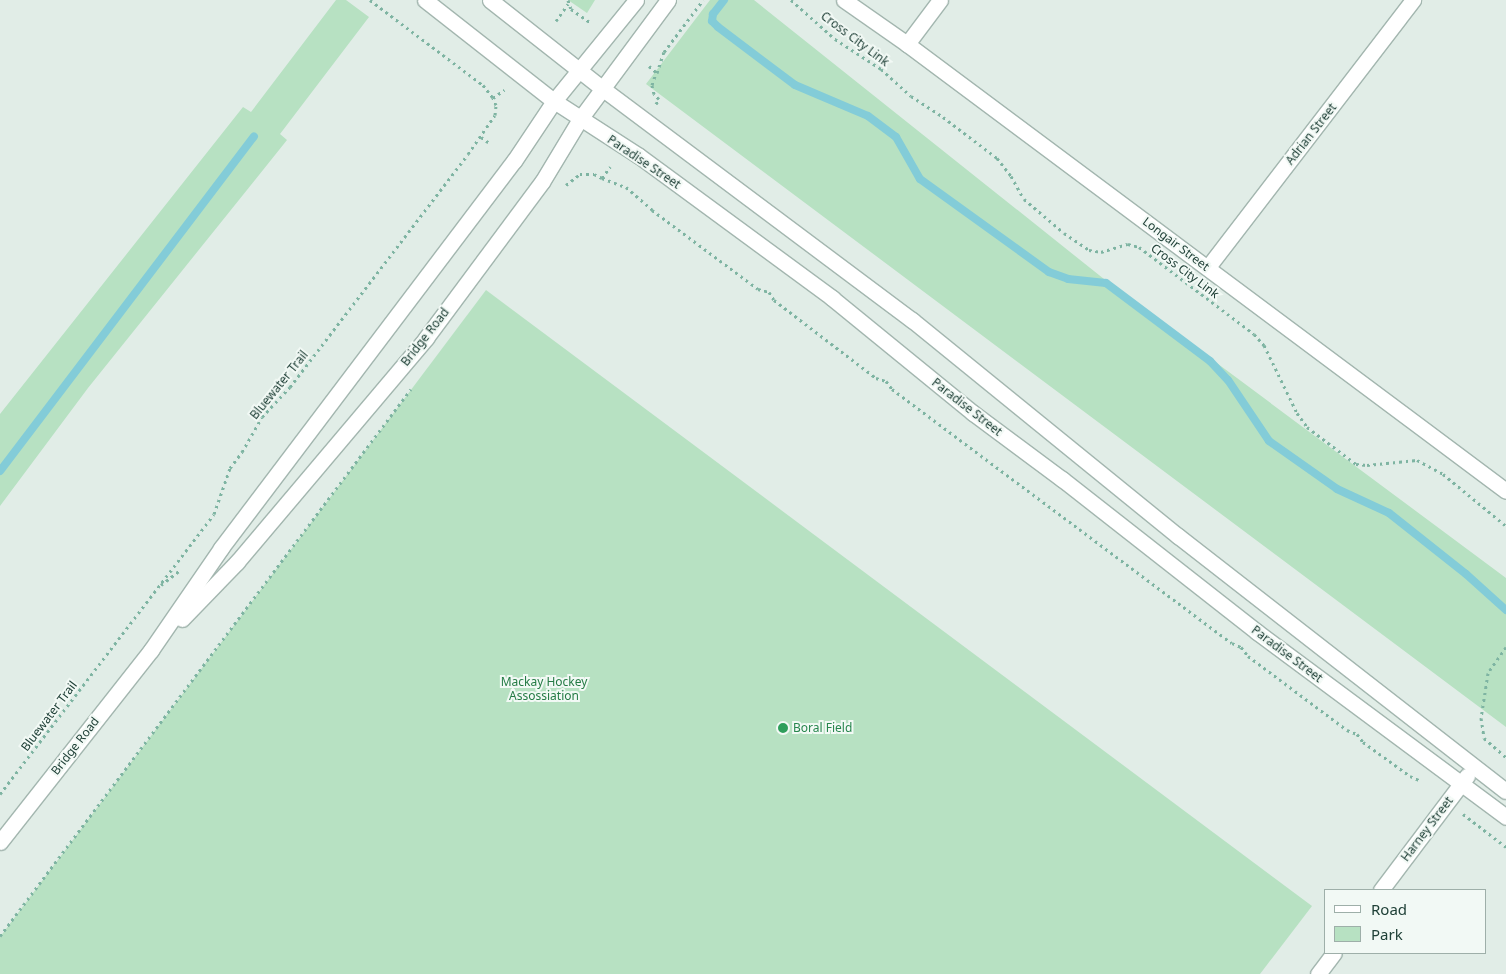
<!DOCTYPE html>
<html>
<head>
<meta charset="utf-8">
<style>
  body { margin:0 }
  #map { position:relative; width:1506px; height:974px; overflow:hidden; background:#e1ede7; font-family:"Noto Sans",sans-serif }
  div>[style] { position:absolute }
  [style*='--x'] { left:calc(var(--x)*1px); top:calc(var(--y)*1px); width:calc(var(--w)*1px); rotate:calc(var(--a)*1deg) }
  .green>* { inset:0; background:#b7e1c2 }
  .stream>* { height:8px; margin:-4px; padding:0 4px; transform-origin:4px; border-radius:4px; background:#83ccd8 }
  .path>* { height:3px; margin-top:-1.5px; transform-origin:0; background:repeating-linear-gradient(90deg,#7eb4a2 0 2.5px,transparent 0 6.5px) }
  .roads { filter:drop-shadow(1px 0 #a3b6af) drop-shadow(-1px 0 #a3b6af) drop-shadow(0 1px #a3b6af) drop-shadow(0 -1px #a3b6af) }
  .street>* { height:15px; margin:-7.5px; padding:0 7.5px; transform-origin:7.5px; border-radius:7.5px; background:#fff }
  .secondary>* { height:15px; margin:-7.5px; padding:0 7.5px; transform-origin:7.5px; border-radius:7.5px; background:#fff }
  .dots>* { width:14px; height:14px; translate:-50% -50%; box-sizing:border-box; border:2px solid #f2f9f5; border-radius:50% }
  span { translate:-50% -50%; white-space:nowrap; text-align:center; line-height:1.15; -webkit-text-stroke:4px #f2f9f5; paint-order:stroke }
  .street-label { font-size:12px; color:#1f4037 }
  .park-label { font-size:12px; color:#257b45 }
  .leisure-label { font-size:12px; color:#27864d }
  .left { translate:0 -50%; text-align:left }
  .legend { position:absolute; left:1324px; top:889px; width:162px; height:65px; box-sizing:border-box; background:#f2f9f5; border:1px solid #9eafa9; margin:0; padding:6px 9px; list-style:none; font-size:15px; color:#1f4037 }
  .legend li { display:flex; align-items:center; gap:10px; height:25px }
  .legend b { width:25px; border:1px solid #9eafa9 }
</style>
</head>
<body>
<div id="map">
  <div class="green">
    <i style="clip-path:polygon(336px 0,346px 0,369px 17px,280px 134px,287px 140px,88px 388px,0 506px,0 414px,243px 107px,251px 112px)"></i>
    <i style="clip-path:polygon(568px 0,595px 0,587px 13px)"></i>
    <i style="clip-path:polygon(710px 0,754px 0,1109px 283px,1506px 578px,1506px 727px,646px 84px)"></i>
    <i style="clip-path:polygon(486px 290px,1312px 906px,1260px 974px,0 974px,0 937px)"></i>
  </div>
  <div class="stream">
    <i style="--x:724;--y:0;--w:18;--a:128"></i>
    <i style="--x:713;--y:14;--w:7;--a:98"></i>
    <i style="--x:712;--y:21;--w:8;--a:45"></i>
    <i style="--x:718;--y:27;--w:96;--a:37"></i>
    <i style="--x:795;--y:85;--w:79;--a:23"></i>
    <i style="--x:868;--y:116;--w:35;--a:37"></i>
    <i style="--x:896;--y:137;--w:48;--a:60.3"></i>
    <i style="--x:920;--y:179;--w:159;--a:35.8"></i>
    <i style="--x:1049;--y:272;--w:20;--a:20"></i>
    <i style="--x:1068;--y:279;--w:38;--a:6"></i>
    <i style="--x:1106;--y:283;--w:130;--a:36.9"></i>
    <i style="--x:1210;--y:361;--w:26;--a:47"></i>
    <i style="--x:1228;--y:380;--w:73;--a:56.1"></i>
    <i style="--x:1269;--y:441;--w:83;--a:35.2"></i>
    <i style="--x:1337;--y:489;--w:57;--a:24.8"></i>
    <i style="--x:1389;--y:513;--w:98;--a:38.4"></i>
    <i style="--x:1466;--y:574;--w:54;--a:42"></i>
    <i style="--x:0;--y:471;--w:420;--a:-52.8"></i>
  </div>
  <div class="path">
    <i style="--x:370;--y:0;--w:141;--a:37"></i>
    <i style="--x:483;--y:85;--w:16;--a:52"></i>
    <i style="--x:568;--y:0;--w:9;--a:72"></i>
    <i style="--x:571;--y:9;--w:24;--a:35"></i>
    <i style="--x:791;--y:0;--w:59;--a:41.6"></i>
    <i style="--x:835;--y:39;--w:55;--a:33.1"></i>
    <i style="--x:881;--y:69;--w:40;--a:42"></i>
    <i style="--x:911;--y:96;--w:38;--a:33"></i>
    <i style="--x:943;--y:117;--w:68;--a:37.2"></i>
    <i style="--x:997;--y:158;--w:23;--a:52"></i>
    <i style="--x:1011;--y:176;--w:26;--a:61"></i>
    <i style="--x:1024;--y:199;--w:52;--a:40.4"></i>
    <i style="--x:1064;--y:233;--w:30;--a:34"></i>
    <i style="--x:1089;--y:250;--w:12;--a:9"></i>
    <i style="--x:1101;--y:252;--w:28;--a:-17"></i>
    <i style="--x:1128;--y:244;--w:11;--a:15"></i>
    <i style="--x:1139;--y:247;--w:144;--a:37.1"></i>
    <i style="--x:1254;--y:334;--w:15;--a:48"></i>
    <i style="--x:1264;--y:345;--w:76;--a:64.1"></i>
    <i style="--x:1297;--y:413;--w:17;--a:54"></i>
    <i style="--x:1307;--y:427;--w:61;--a:37.1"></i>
    <i style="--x:1356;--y:464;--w:11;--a:5"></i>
    <i style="--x:1367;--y:465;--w:50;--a:-5.7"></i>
    <i style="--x:1417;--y:460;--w:30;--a:28"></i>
    <i style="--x:1443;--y:474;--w:82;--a:39.5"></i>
    <i style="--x:556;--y:21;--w:21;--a:-55"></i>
    <i style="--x:649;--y:66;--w:11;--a:41"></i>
    <i style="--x:657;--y:73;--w:22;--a:-72"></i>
    <i style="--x:664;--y:52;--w:65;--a:-53.1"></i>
    <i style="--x:656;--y:104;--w:6;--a:-59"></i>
    <i style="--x:659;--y:99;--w:7;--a:-135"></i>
    <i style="--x:654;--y:94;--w:9;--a:-103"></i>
    <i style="--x:652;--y:85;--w:13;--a:-72"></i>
    <i style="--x:481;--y:137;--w:9;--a:36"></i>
    <i style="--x:602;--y:178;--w:26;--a:21"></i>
    <i style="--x:626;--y:187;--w:35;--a:41"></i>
    <i style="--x:652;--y:210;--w:132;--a:36.7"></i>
    <i style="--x:758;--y:289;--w:11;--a:15"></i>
    <i style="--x:769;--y:292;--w:9;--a:58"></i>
    <i style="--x:774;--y:300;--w:128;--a:37.4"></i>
    <i style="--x:876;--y:378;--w:10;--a:17"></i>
    <i style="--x:886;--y:381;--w:10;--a:53"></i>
    <i style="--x:892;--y:389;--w:424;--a:36.8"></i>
    <i style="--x:1232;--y:643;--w:10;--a:24"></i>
    <i style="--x:1241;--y:647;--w:11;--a:52"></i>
    <i style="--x:1248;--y:656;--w:124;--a:36.8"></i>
    <i style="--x:1347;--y:730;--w:11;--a:22"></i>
    <i style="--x:1357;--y:734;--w:10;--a:53"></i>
    <i style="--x:1363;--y:742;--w:58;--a:35.9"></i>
    <i style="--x:1410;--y:776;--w:12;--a:24"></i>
    <i style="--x:566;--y:185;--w:18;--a:-38"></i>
    <i style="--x:580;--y:174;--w:14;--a:0"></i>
    <i style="--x:594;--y:174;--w:9;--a:27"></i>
    <i style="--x:602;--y:178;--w:14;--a:-54"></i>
    <i style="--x:161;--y:585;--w:24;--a:-38"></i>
    <i style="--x:1506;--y:647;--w:32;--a:125"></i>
    <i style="--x:1488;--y:673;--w:46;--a:98.8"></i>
    <i style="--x:1481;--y:718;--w:20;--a:81"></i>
    <i style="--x:1484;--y:738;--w:29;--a:41"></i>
    <i style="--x:0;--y:794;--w:352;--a:-52.6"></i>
    <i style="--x:214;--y:514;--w:49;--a:-70.8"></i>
    <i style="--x:230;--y:468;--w:20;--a:-53"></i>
    <i style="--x:242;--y:452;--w:40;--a:-60.3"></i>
    <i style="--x:262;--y:417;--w:41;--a:-47"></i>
    <i style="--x:290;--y:387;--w:293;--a:-52.6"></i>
    <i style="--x:468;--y:154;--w:47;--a:-55.3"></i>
    <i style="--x:495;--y:115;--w:10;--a:-84"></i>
    <i style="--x:496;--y:105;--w:8;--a:-113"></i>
    <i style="--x:493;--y:98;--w:14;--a:-36"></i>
    <i style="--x:1463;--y:814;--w:54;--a:37.5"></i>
    <i style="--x:0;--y:936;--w:684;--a:-53.08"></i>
  </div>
  <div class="roads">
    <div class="street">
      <i style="--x:844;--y:0;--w:77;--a:34.9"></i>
      <i style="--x:907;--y:44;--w:747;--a:36.73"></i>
      <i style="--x:907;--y:44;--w:55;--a:-53.1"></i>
      <i style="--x:1208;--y:267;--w:337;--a:-52.5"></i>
    </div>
    <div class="secondary">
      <i style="--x:425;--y:0;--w:164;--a:38.1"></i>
      <i style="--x:554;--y:101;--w:101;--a:32.9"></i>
      <i style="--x:639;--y:156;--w:240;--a:36.3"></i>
      <i style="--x:832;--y:298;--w:182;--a:39.2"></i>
      <i style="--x:973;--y:413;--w:111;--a:36.6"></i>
      <i style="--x:1062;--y:479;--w:248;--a:38.1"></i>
      <i style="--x:1257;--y:632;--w:310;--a:36.6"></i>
      <i style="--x:490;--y:0;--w:144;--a:38.2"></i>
      <i style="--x:603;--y:89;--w:386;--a:36.8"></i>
      <i style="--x:912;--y:320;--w:343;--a:39.1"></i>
      <i style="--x:1178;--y:536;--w:415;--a:37.9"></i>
      <i style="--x:182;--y:619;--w:79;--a:-46"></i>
      <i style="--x:237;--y:562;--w:293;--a:-49.8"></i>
      <i style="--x:426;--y:338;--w:194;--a:-53.4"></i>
      <i style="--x:542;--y:182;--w:74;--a:-58.9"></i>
      <i style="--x:580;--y:119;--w:148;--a:-53.5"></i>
      <i style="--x:0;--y:842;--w:244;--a:-51.8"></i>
      <i style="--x:151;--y:650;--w:124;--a:-55.5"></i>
      <i style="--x:221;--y:548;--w:485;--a:-52.9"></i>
      <i style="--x:514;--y:161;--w:72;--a:-56.3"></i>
      <i style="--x:554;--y:101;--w:130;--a:-50.9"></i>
      <i style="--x:1381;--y:890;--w:143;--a:-53"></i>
      <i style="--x:1318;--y:974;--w:26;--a:-53"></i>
    </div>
  </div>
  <div class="dots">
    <i style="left:783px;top:728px;background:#2e9e5b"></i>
  </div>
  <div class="street-label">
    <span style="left:855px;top:39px;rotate:37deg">Cross City Link</span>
    <span style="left:1311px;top:134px;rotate:-52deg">Adrian Street</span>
    <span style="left:644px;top:162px;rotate:34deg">Paradise Street</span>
    <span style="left:1176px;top:244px;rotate:37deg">Longair Street</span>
    <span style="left:1185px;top:271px;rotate:37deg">Cross City Link</span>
    <span style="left:425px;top:337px;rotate:-52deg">Bridge Road</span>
    <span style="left:279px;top:385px;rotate:-51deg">Bluewater Trail</span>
    <span style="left:967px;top:407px;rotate:38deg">Paradise Street</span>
    <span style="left:1287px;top:654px;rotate:37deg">Paradise Street</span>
    <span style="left:49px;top:716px;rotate:-53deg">Bluewater Trail</span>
    <span style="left:75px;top:746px;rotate:-52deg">Bridge Road</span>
    <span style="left:1427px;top:829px;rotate:-53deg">Harney Street</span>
  </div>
  <div class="park-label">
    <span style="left:544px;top:689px">Mackay Hockey<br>Assossiation</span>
  </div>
  <div class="leisure-label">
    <span class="left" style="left:793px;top:728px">Boral Field</span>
  </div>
  <ul class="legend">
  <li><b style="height:6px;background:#fff"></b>Road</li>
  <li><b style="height:14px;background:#b7e1c2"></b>Park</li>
  </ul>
</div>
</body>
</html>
